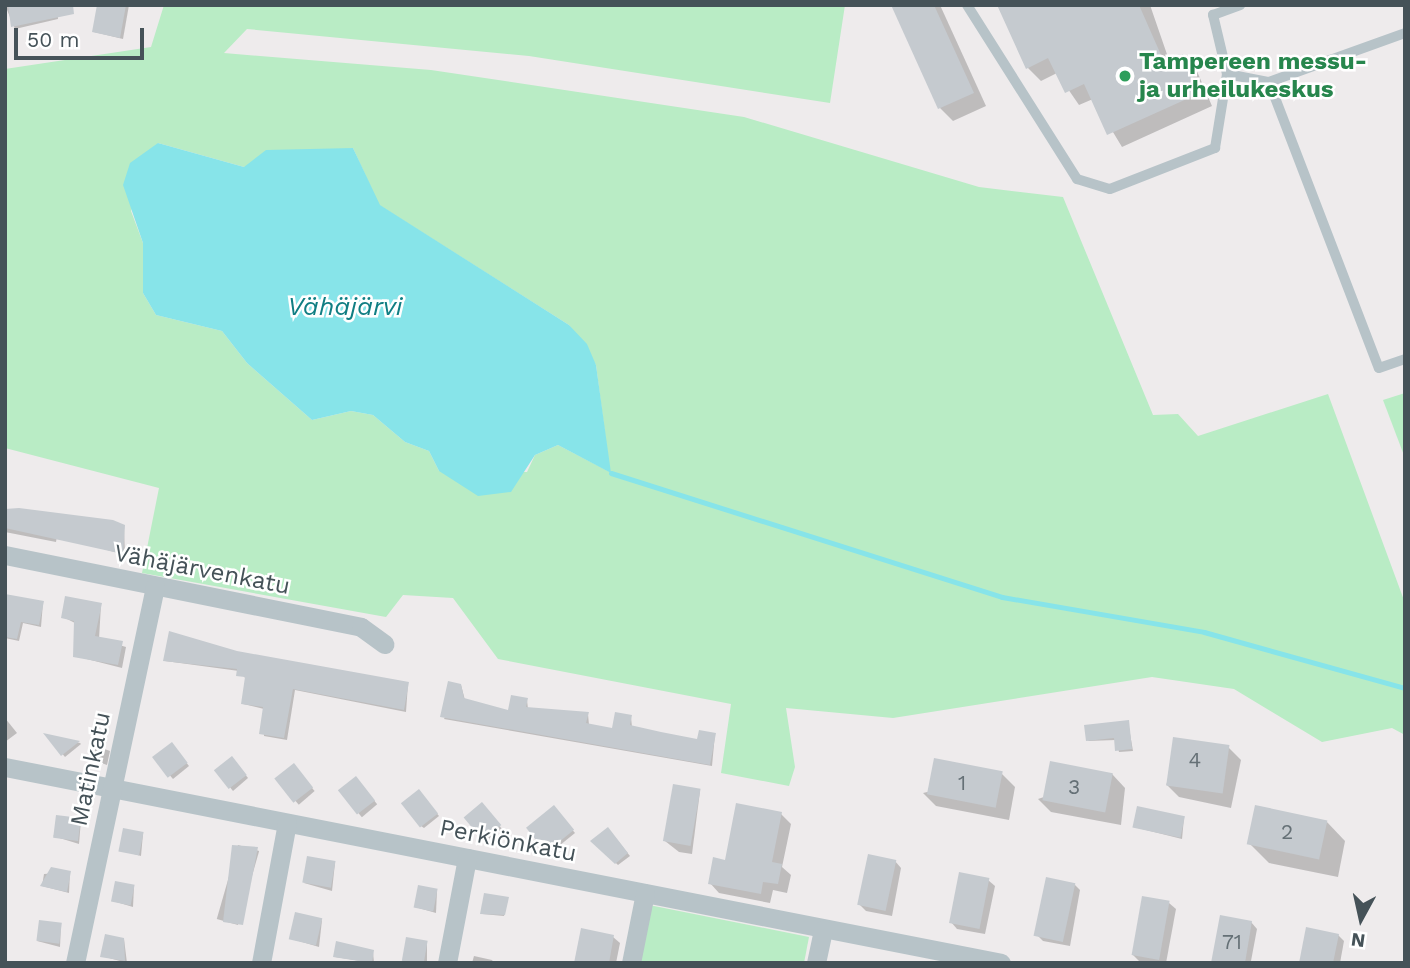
<!DOCTYPE html>
<html>
<head>
<meta charset="utf-8">
<style>
  body { margin:0 }
  #map { position:relative; width:1410px; height:968px; overflow:hidden; background:#eeebec; font-family:"Work Sans",sans-serif }
  div>[style] { position:absolute }
  [style*='--x'] { left:calc(var(--x)*1px); top:calc(var(--y)*1px); width:calc(var(--w)*1px); rotate:calc(var(--a)*1deg) }
  .green>* { inset:0; background:#b9ecc5 }
  .water>* { inset:0; background:#87e4e9 }
  .shadow>* { inset:0; background:#0003; transform-origin:0 0 }
  .stream>* { height:5px; margin:-2.5px; padding:0 2.5px; transform-origin:2.5px; border-radius:2.5px; background:#87e4e9 }
  .building>* { inset:0; background:#c5cacf; transform-origin:0 0 }
  .lane>* { height:10px; margin:-5px; padding:0 5px; transform-origin:5px; border-radius:5px; background:#b7c3c8 }
  .street>* { height:19px; margin:-9.5px; padding:0 9.5px; transform-origin:9.5px; border-radius:9.5px; background:#b7c3c8 }
  .dots>* { width:19px; height:19px; translate:-50% -50%; box-sizing:border-box; border:4px solid #fff; border-radius:50% }
  span { translate:-50% -50%; white-space:nowrap; text-align:center; line-height:1.15; -webkit-text-stroke:5px #fff; paint-order:stroke }
  .number-label { font-size:21px; color:#657076 }
  .number-label span { -webkit-text-stroke-width:0 }
  .leisure-label { font-size:24px; color:#27864d; font-weight:700 }
  .left { translate:0 -50%; text-align:left }
  .street-label { font-size:24px; color:#455258 }
  .water-label { font-size:26px; color:#107e83; font-style:italic }
  .frame { position:absolute; inset:0; border:7px solid #455258; pointer-events:none }
  .north { position:absolute; left:1326px; top:884px; width:70px; height:70px; -webkit-text-stroke:5px #fff; paint-order:stroke; rotate:188deg; font-size:19px; font-weight:700; line-height:28px; text-align:center; color:#455258 }
  .north::after { content:''; display:block; margin:auto; width:24px; height:32px; background:#455258; clip-path:polygon(50% 0,100% 100%,50% 72%,0 100%) }
  .scale { position:absolute; left:14px; top:28px; width:130px; height:32px; box-sizing:border-box; border:4px solid #455258; border-top:0; padding-left:9px; font-size:21px; line-height:24px; white-space:nowrap; color:#455258; -webkit-text-stroke:5px #fff; paint-order:stroke }
</style>
</head>
<body>
<div id="map">
  <div class="green">
    <i style="clip-path:polygon(evenodd,164px 5px,845px 5px,830px 103px,529px 56px,247px 29px,224px 53px,431px 70px,744px 117px,979px 187px,1063px 197px,1153px 415px,1178px 414px,1198px 436px,1328px 394px,1405px 603px,1405px 735px,1392px 728px,1322px 742px,1234px 689px,1152px 677px,893px 718px,786px 708px,795px 767px,789px 786px,721px 773px,731px 704px,498px 659px,453px 598px,403px 595px,386px 617px,142px 573px,159px 488px,5px 448px,5px 69px,151px 47px,164px 5px,158px 143px,244px 167px,353px 148px,379px 205px,569px 325px,596px 365px,610px 472px,558px 445px,535px 455px,527px 472px,439px 471px,429px 451px,405px 442px,373px 415px,351px 411px,312px 420px,247px 363px,222px 331px,156px 315px,143px 293px,143px 243px,131px 211px,158px 143px)"></i>
    <i style="clip-path:polygon(1405px 393px,1405px 458px,1383px 400px)"></i>
    <i style="clip-path:polygon(649px 905px,809px 937px,804px 963px,637px 963px)"></i>
  </div>
  <div class="water">
    <i style="clip-path:polygon(158px 143px,244px 167px,266px 150px,353px 148px,380px 205px,569px 325px,587px 344px,596px 365px,611px 473px,558px 445px,535px 455px,511px 492px,478px 496px,439px 471px,429px 451px,405px 442px,373px 415px,351px 411px,312px 420px,247px 363px,222px 331px,156px 315px,143px 293px,143px 243px,123px 185px,130px 163px)"></i>
  </div>
  <div class="shadow">
    <i style="clip-path:polygon(5px 5px,57px 5px,58px 19px,15px 29px)"></i>
    <i style="clip-path:polygon(98px 5px,129px 5px,123px 39px,94px 32px)"></i>
    <i style="clip-path:polygon(893px 5px,940px 5px,986px 106px,953px 121px,940px 108px)"></i>
    <i style="clip-path:polygon(999px 5px,1150px 5px,1170px 63px,1183px 56px,1196px 69px,1212px 106px,1122px 147px,1093px 99px,1079px 105px,1057px 73px,1041px 81px,1028px 68px)"></i>
    <i style="clip-path:polygon(5px 509px,124px 527px,125px 555px,57px 536px,56px 542px,5px 532px)"></i>
    <i style="clip-path:polygon(5px 595px,43px 603px,41px 627px,23px 623px,19px 641px,5px 638px)"></i>
    <i style="clip-path:polygon(101px 605px,99px 639px,126px 647px,122px 668px,75px 656px,75px 623px,63px 617px)"></i>
    <i style="clip-path:polygon(236px 653px,408px 684px,406px 712px,295px 690px,287px 740px,264px 736px,264px 709px,243px 704px,246px 679px,239px 671px,165px 661px)"></i>
    <i style="clip-path:polygon(461px 685px,465px 700px,510px 712px,527px 700px,528px 709px,588px 714px,589px 725px,613px 731px,631px 717px,632px 727px,699px 741px,715px 734px,712px 766px,444px 719px)"></i>
    <i style="clip-path:polygon(5px 718px,17px 733px,5px 742px)"></i>
    <i style="clip-path:polygon(1128px 722px,1133px 751px,1119px 752px,1116px 740px,1087px 741px)"></i>
    <i style="clip-path:polygon(48px 736px,80px 743px,81px 744px,65px 757px)"></i>
    <i style="clip-path:polygon(96px 746px,110px 751px,107px 765px,93px 760px)"></i>
    <i style="clip-path:polygon(174px 747px,189px 766px,173px 779px,155px 758px)"></i>
    <i style="clip-path:polygon(1228px 747px,1241px 760px,1231px 808px,1179px 797px,1166px 784px)"></i>
    <i style="clip-path:polygon(235px 761px,248px 778px,233px 791px,217px 771px)"></i>
    <i style="left:293px;top:766px;width:33px;height:21px;rotate:49deg"></i>
    <i style="clip-path:polygon(1002px 774px,1015px 787px,1009px 820px,936px 806px,923px 793px)"></i>
    <i style="clip-path:polygon(1112px 774px,1125px 788px,1121px 825px,1051px 812px,1038px 799px)"></i>
    <i style="left:356px;top:779px;width:33px;height:20px;rotate:50deg"></i>
    <i style="clip-path:polygon(700px 791px,692px 854px,679px 852px,665px 841px)"></i>
    <i style="clip-path:polygon(419px 792px,439px 816px,424px 828px,421px 826px)"></i>
    <i style="clip-path:polygon(485px 807px,502px 829px,486px 841px,466px 817px)"></i>
    <i style="clip-path:polygon(554px 808px,575px 833px,549px 854px,547px 851px)"></i>
    <i style="clip-path:polygon(781px 814px,791px 824px,782px 867px,791px 875px,787px 893px,773px 890px,770px 903px,719px 893px,710px 883px)"></i>
    <i style="clip-path:polygon(1184px 818px,1182px 839px,1134px 827px)"></i>
    <i style="clip-path:polygon(81px 820px,79px 844px,53px 836px)"></i>
    <i style="clip-path:polygon(1326px 821px,1345px 841px,1338px 877px,1269px 863px,1249px 843px)"></i>
    <i style="clip-path:polygon(610px 831px,630px 856px,618px 865px,592px 841px)"></i>
    <i style="clip-path:polygon(143px 834px,141px 856px,120px 850px)"></i>
    <i style="left:238px;top:845px;width:22px;height:77px;rotate:16deg"></i>
    <i style="clip-path:polygon(895px 861px,901px 868px,892px 916px,866px 911px,860px 905px)"></i>
    <i style="clip-path:polygon(335px 863px,332px 891px,304px 883px)"></i>
    <i style="clip-path:polygon(70px 872px,69px 893px,42px 886px,44px 874px)"></i>
    <i style="clip-path:polygon(988px 880px,995px 886px,985px 934px,957px 929px,951px 922px)"></i>
    <i style="clip-path:polygon(1074px 884px,1080px 890px,1070px 946px,1043px 941px,1037px 935px)"></i>
    <i style="clip-path:polygon(134px 886px,133px 907px,113px 901px)"></i>
    <i style="clip-path:polygon(437px 891px,436px 913px,415px 907px)"></i>
    <i style="clip-path:polygon(508px 899px,504px 916px,482px 914px)"></i>
    <i style="clip-path:polygon(1169px 903px,1176px 909px,1166px 963px,1139px 961px,1133px 955px)"></i>
    <i style="clip-path:polygon(322px 920px,319px 947px,292px 939px)"></i>
    <i style="clip-path:polygon(1251px 922px,1257px 929px,1251px 961px,1259px 963px,1213px 963px)"></i>
    <i style="clip-path:polygon(61px 925px,60px 947px,37px 941px)"></i>
    <i style="clip-path:polygon(1338px 935px,1344px 941px,1340px 963px,1301px 963px)"></i>
    <i style="clip-path:polygon(613px 937px,620px 943px,616px 963px,576px 963px)"></i>
    <i style="clip-path:polygon(124px 939px,127px 963px,102px 956px)"></i>
    <i style="clip-path:polygon(427px 943px,427px 963px,403px 959px)"></i>
    <i style="clip-path:polygon(373px 952px,374px 963px,335px 957px)"></i>
    <i style="clip-path:polygon(474px 956px,492px 960px,494px 963px,472px 963px)"></i>
  </div>
  <div class="stream">
    <i style="--x:611;--y:473;--w:410;--a:17.6"></i>
    <i style="--x:1002;--y:597;--w:205;--a:9.8"></i>
    <i style="--x:1204;--y:632;--w:209;--a:15.6"></i>
  </div>
  <div class="building">
    <i style="clip-path:polygon(8px 5px,73px 5px,74px 14px,11px 27px)"></i>
    <i style="clip-path:polygon(97px 5px,126px 5px,120px 38px,92px 32px)"></i>
    <i style="clip-path:polygon(891px 5px,934px 5px,974px 93px,938px 109px)"></i>
    <i style="clip-path:polygon(997px 5px,1139px 5px,1165px 64px,1183px 54px,1200px 93px,1107px 135px,1084px 84px,1065px 93px,1048px 58px,1026px 69px)"></i>
    <i style="clip-path:polygon(19px 508px,113px 520px,125px 525px,123px 554px,5px 528px,5px 509px)"></i>
    <i style="clip-path:polygon(5px 594px,44px 601px,39px 625px,21px 622px,17px 639px,5px 637px)"></i>
    <i style="clip-path:polygon(65px 596px,102px 603px,95px 636px,123px 641px,118px 665px,73px 657px,74px 621px,61px 618px)"></i>
    <i style="clip-path:polygon(169px 631px,237px 651px,409px 682px,404px 710px,293px 689px,284px 738px,259px 734px,263px 707px,241px 704px,245px 677px,236px 676px,237px 669px,163px 661px)"></i>
    <i style="clip-path:polygon(448px 681px,461px 684px,464px 698px,508px 710px,511px 695px,528px 698px,526px 707px,589px 712px,586px 723px,612px 728px,615px 712px,632px 715px,630px 725px,661px 732px,697px 739px,699px 730px,716px 733px,710px 765px,440px 717px)"></i>
    <i style="clip-path:polygon(1129px 720px,1132px 749px,1115px 751px,1114px 738px,1086px 741px,1084px 725px)"></i>
    <i style="clip-path:polygon(43px 733px,80px 741px,61px 756px)"></i>
    <i style="left:1173px;top:737px;width:57px;height:49px;rotate:8deg"></i>
    <i style="left:172px;top:742px;width:26px;height:25px;rotate:53deg"></i>
    <i style="left:232px;top:756px;width:24px;height:23px;rotate:52deg"></i>
    <i style="left:934px;top:758px;width:70px;height:37px;rotate:11deg"></i>
    <i style="left:1050px;top:761px;width:64px;height:40px;rotate:11deg"></i>
    <i style="left:294px;top:763px;width:31px;height:25px;rotate:52deg"></i>
    <i style="left:356px;top:776px;width:31px;height:23px;rotate:52deg"></i>
    <i style="left:673px;top:784px;width:28px;height:58px;rotate:10deg"></i>
    <i style="left:419px;top:789px;width:31px;height:23px;rotate:52deg"></i>
    <i style="left:482px;top:802px;width:30px;height:24px;rotate:50deg"></i>
    <i style="clip-path:polygon(736px 803px,782px 812px,772px 862px,782px 864px,778px 884px,763px 882px,761px 894px,708px 884px,713px 857px,725px 860px)"></i>
    <i style="left:554px;top:805px;width:32px;height:36px;rotate:51deg"></i>
    <i style="left:1255px;top:805px;width:74px;height:40px;rotate:12deg"></i>
    <i style="left:1137px;top:806px;width:49px;height:22px;rotate:12deg"></i>
    <i style="left:56px;top:815px;width:25px;height:23px;rotate:7deg"></i>
    <i style="clip-path:polygon(608px 827px,628px 853px,615px 864px,590px 841px)"></i>
    <i style="left:123px;top:828px;width:21px;height:24px;rotate:11deg"></i>
    <i style="clip-path:polygon(232px 845px,258px 847px,243px 925px,223px 922px)"></i>
    <i style="left:868px;top:854px;width:29px;height:52px;rotate:12deg"></i>
    <i style="left:307px;top:856px;width:29px;height:27px;rotate:10deg"></i>
    <i style="clip-path:polygon(51px 867px,71px 871px,67px 892px,40px 886px)"></i>
    <i style="left:959px;top:872px;width:31px;height:52px;rotate:11deg"></i>
    <i style="left:1046px;top:877px;width:30px;height:60px;rotate:12deg"></i>
    <i style="left:115px;top:881px;width:20px;height:21px;rotate:11deg"></i>
    <i style="left:418px;top:885px;width:20px;height:23px;rotate:11deg"></i>
    <i style="clip-path:polygon(484px 893px,509px 897px,505px 915px,480px 914px)"></i>
    <i style="left:1142px;top:896px;width:28px;height:60px;rotate:10deg"></i>
    <i style="left:295px;top:912px;width:28px;height:28px;rotate:13deg"></i>
    <i style="clip-path:polygon(1220px 915px,1252px 921px,1245px 963px,1211px 963px)"></i>
    <i style="left:39px;top:920px;width:23px;height:21px;rotate:7deg"></i>
    <i style="clip-path:polygon(1306px 927px,1339px 934px,1333px 963px,1299px 963px)"></i>
    <i style="clip-path:polygon(581px 928px,614px 935px,609px 963px,574px 963px)"></i>
    <i style="clip-path:polygon(105px 934px,124px 938px,125px 961px,100px 957px)"></i>
    <i style="left:406px;top:937px;width:22px;height:24px;rotate:10deg"></i>
    <i style="clip-path:polygon(336px 941px,374px 950px,372px 963px,333px 957px)"></i>
  </div>
  <div class="lane">
    <i style="--x:967;--y:5;--w:206;--a:57.7"></i>
    <i style="--x:1077;--y:179;--w:34;--a:17"></i>
    <i style="--x:1110;--y:189;--w:113;--a:-21.3"></i>
    <i style="--x:1215;--y:148;--w:75;--a:-80.8"></i>
    <i style="--x:1227;--y:74;--w:61;--a:-103.3"></i>
    <i style="--x:1213;--y:15;--w:29;--a:-20"></i>
    <i style="--x:1227;--y:74;--w:43;--a:10.8"></i>
    <i style="--x:1269;--y:82;--w:306;--a:69"></i>
    <i style="--x:1379;--y:368;--w:28;--a:-19"></i>
    <i style="--x:1269;--y:82;--w:145;--a:-19.8"></i>
  </div>
  <div class="street">
    <i style="--x:5;--y:555;--w:363;--a:11.4"></i>
    <i style="--x:361;--y:627;--w:29;--a:36"></i>
    <i style="--x:5;--y:767;--w:1015;--a:11.13"></i>
    <i style="--x:75;--y:963;--w:385;--a:-78"></i>
    <i style="--x:261;--y:963;--w:142;--a:-79.5"></i>
    <i style="--x:447;--y:963;--w:107;--a:-79.2"></i>
    <i style="--x:631;--y:963;--w:71;--a:-78.7"></i>
    <i style="--x:816;--y:963;--w:34;--a:-78"></i>
  </div>
  <div class="dots">
    <i style="left:1125px;top:76px;background:#2e9e5b"></i>
  </div>
  <div class="number-label">
    <span style="left:1195px;top:760px">4</span>
    <span style="left:962px;top:783px">1</span>
    <span style="left:1074px;top:787px">3</span>
    <span style="left:1287px;top:832px">2</span>
    <span style="left:1232px;top:942px">71</span>
  </div>
  <div class="leisure-label">
    <span class="left" style="left:1139px;top:76px">Tampereen messu-<br>ja urheilukeskus</span>
  </div>
  <div class="street-label">
    <span style="left:202px;top:570px;rotate:11deg">Vähäjärvenkatu</span>
    <span style="left:91px;top:769px;rotate:-78deg">Matinkatu</span>
    <span style="left:508px;top:841px;rotate:11deg">Perkiönkatu</span>
  </div>
  <div class="water-label">
    <span style="left:345px;top:307px">Vähäjärvi</span>
  </div>
  <div class="frame"></div>
  <div class="north">N</div>
  <div class="scale">50 m</div>
</div>
</body>
</html>
